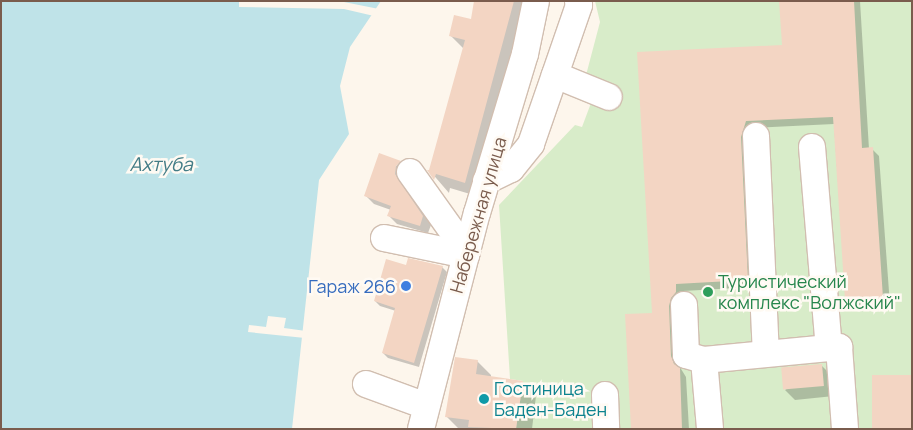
<!DOCTYPE html>
<html>
<head>
<meta charset="utf-8">
<style>
  body { margin:0 }
  #map { position:relative; width:913px; height:430px; overflow:hidden; background:#fdf6ec; font-family:Manrope,sans-serif }
  div>[style] { position:absolute }
  [style*='--x'] { left:calc(var(--x)*1px); top:calc(var(--y)*1px); width:calc(var(--w)*1px); rotate:calc(var(--a)*1deg) }
  .green>* { inset:0; background:#d8ecc9 }
  .water>* { inset:0; background:#bfe3e8 }
  .pier>* { inset:0; background:#fdf6ec }
  .shadow>* { inset:0; background:#0003 }
  .building>* { inset:0; background:#f3d5c3; transform-origin:0 0 }
  .roads { filter:drop-shadow(1px 0 #d1beb0) drop-shadow(-1px 0 #d1beb0) drop-shadow(0 1px #d1beb0) drop-shadow(0 -1px #d1beb0) }
  .minor>* { height:26px; margin:-13px; padding:0 13px; transform-origin:13px; border-radius:13px; background:#fff }
  .dots>* { width:14px; height:14px; translate:-50% -50%; box-sizing:border-box; border:2px solid #fffaf3; border-radius:50% }
  span { translate:-50% -50%; white-space:nowrap; text-align:center; line-height:1.15; -webkit-text-stroke:5px #fffaf3; paint-order:stroke }
  .street-label { font-size:18px; color:#7a5c4d }
  .leisure-label { font-size:18px; color:#27864d }
  .left { translate:0 -50%; text-align:left }
  .shop-label { font-size:18px; color:#366cbe }
  .right { translate:-100% -50%; text-align:right }
  .culture-label { font-size:18px; color:#0d838f }
  .water-label { font-size:19px; color:#437c86; font-style:italic }
  .frame { position:absolute; inset:0; border:2px solid #7a5c4d; pointer-events:none }
</style>
</head>
<body>
<div id="map">
  <div class="green">
    <i style="clip-path:polygon(595px 1px,912px 1px,912px 429px,516px 429px,523px 381px,510px 379px,499px 205px,575px 125px,582px 127px,591px 103px,580px 98px,600px 22px)"></i>
  </div>
  <div class="water">
    <i style="clip-path:polygon(1px 1px,381px 1px,350px 47px,340px 86px,349px 134px,319px 180px,292px 429px,1px 429px)"></i>
  </div>
  <div class="pier">
    <i style="clip-path:polygon(239px 1px,344px 2px,379px 9px,374px 16px,344px 9px,239px 7px)"></i>
    <i style="clip-path:polygon(268px 316px,286px 318px,284px 328px,306px 331px,305px 338px,248px 332px,249px 325px,266px 327px)"></i>
  </div>
  <div class="shadow">
    <i style="clip-path:polygon(476px 1px,535px 1px,480px 197px,450px 188px,449px 193px,430px 171px,464px 49px,451px 36px,472px 21px)"></i>
    <i style="clip-path:polygon(780px 1px,860px 1px,869px 149px,872px 149px,879px 156px,890px 305px,854px 307px,846px 300px,834px 124px,753px 128px,754px 287px,683px 291px,678px 364px,686px 377px,689px 429px,632px 429px,653px 314px,638px 54px,783px 46px)"></i>
    <i style="clip-path:polygon(400px 162px,408px 170px,403px 183px,431px 225px,428px 233px,397px 224px,389px 216px,391px 210px,374px 204px,366px 196px)"></i>
    <i style="clip-path:polygon(407px 267px,442px 267px,447px 272px,419px 367px,388px 358px,383px 353px,396px 311px,380px 306px,375px 301px)"></i>
    <i style="clip-path:polygon(477px 361px,491px 375px,491px 378px,522px 382px,536px 396px,532px 429px,459px 429px,447px 417px)"></i>
    <i style="clip-path:polygon(821px 365px,831px 375px,834px 396px,795px 400px,785px 390px)"></i>
  </div>
  <div class="building">
    <i style="clip-path:polygon(474px 1px,514px 1px,465px 183px,436px 174px,434px 180px,427px 170px,429px 170px,465px 40px,449px 36px,454px 15px,471px 19px)"></i>
    <i style="clip-path:polygon(779px 1px,854px 1px,862px 148px,873px 147px,883px 298px,845px 300px,833px 117px,746px 121px,741px 137px,748px 280px,676px 284px,676px 292px,671px 298px,669px 306px,671px 356px,674px 364px,680px 368px,682px 429px,631px 429px,625px 314px,652px 313px,637px 52px,782px 45px)"></i>
    <i style="clip-path:polygon(379px 153px,401px 161px,396px 166px,395px 174px,423px 216px,420px 226px,387px 216px,391px 206px,364px 196px)"></i>
    <i style="clip-path:polygon(408px 258px,443px 266px,414px 363px,382px 353px,395px 308px,374px 301px,386px 259px,406px 265px)"></i>
    <i style="clip-path:polygon(455px 357px,478px 360px,476px 374px,523px 381px,516px 429px,468px 427px,469px 420px,445px 417px)"></i>
    <i style="left:822px;top:364px;width:22px;height:41px;rotate:85deg"></i>
    <i style="left:872px;top:375px;width:40px;height:54px"></i>
  </div>
  <div class="roads">
    <div class="minor">
      <i style="--x:555;--y:75;--w:58;--a:22.2"></i>
      <i style="--x:756;--y:136;--w:218;--a:87.4"></i>
      <i style="--x:812;--y:147;--w:202;--a:85.2"></i>
      <i style="--x:410;--y:172;--w:98;--a:54.5"></i>
      <i style="--x:486;--y:181;--w:28;--a:-26"></i>
      <i style="--x:511;--y:169;--w:32;--a:-51"></i>
      <i style="--x:531;--y:144;--w:147;--a:-70.9"></i>
      <i style="--x:579;--y:5;--w:4;--a:-104"></i>
      <i style="--x:384;--y:238;--w:84;--a:11.7"></i>
      <i style="--x:684;--y:305;--w:50;--a:87.7"></i>
      <i style="--x:686;--y:355;--w:19;--a:16"></i>
      <i style="--x:704;--y:360;--w:69;--a:85"></i>
      <i style="--x:704;--y:360;--w:136;--a:-5.5"></i>
      <i style="--x:839;--y:347;--w:82;--a:85.8"></i>
      <i style="--x:366;--y:384;--w:64;--a:20.1"></i>
      <i style="--x:605;--y:395;--w:34;--a:88"></i>
      <i style="--x:421;--y:429;--w:223;--a:-75.5"></i>
      <i style="--x:477;--y:213;--w:166;--a:-73.2"></i>
      <i style="--x:525;--y:54;--w:54;--a:-78.3"></i>
    </div>
  </div>
  <div class="dots">
    <i style="left:406px;top:286px;background:#3f7fe0"></i>
    <i style="left:708px;top:292px;background:#2e9e5b"></i>
    <i style="left:484px;top:399px;background:#0f9aa8"></i>
  </div>
  <div class="street-label">
    <span style="left:478px;top:215px;rotate:-74deg">Набережная улица</span>
  </div>
  <div class="leisure-label">
    <span class="left" style="left:718px;top:292px">Туристический<br>комплекс "Волжский"</span>
  </div>
  <div class="shop-label">
    <span class="right" style="left:396px;top:286px">Гараж 266</span>
  </div>
  <div class="culture-label">
    <span class="left" style="left:494px;top:399px">Гостиница<br>Баден-Баден</span>
  </div>
  <div class="water-label">
    <span style="left:161px;top:165px">Ахтуба</span>
  </div>
  <div class="frame"></div>
</div>
</body>
</html>
